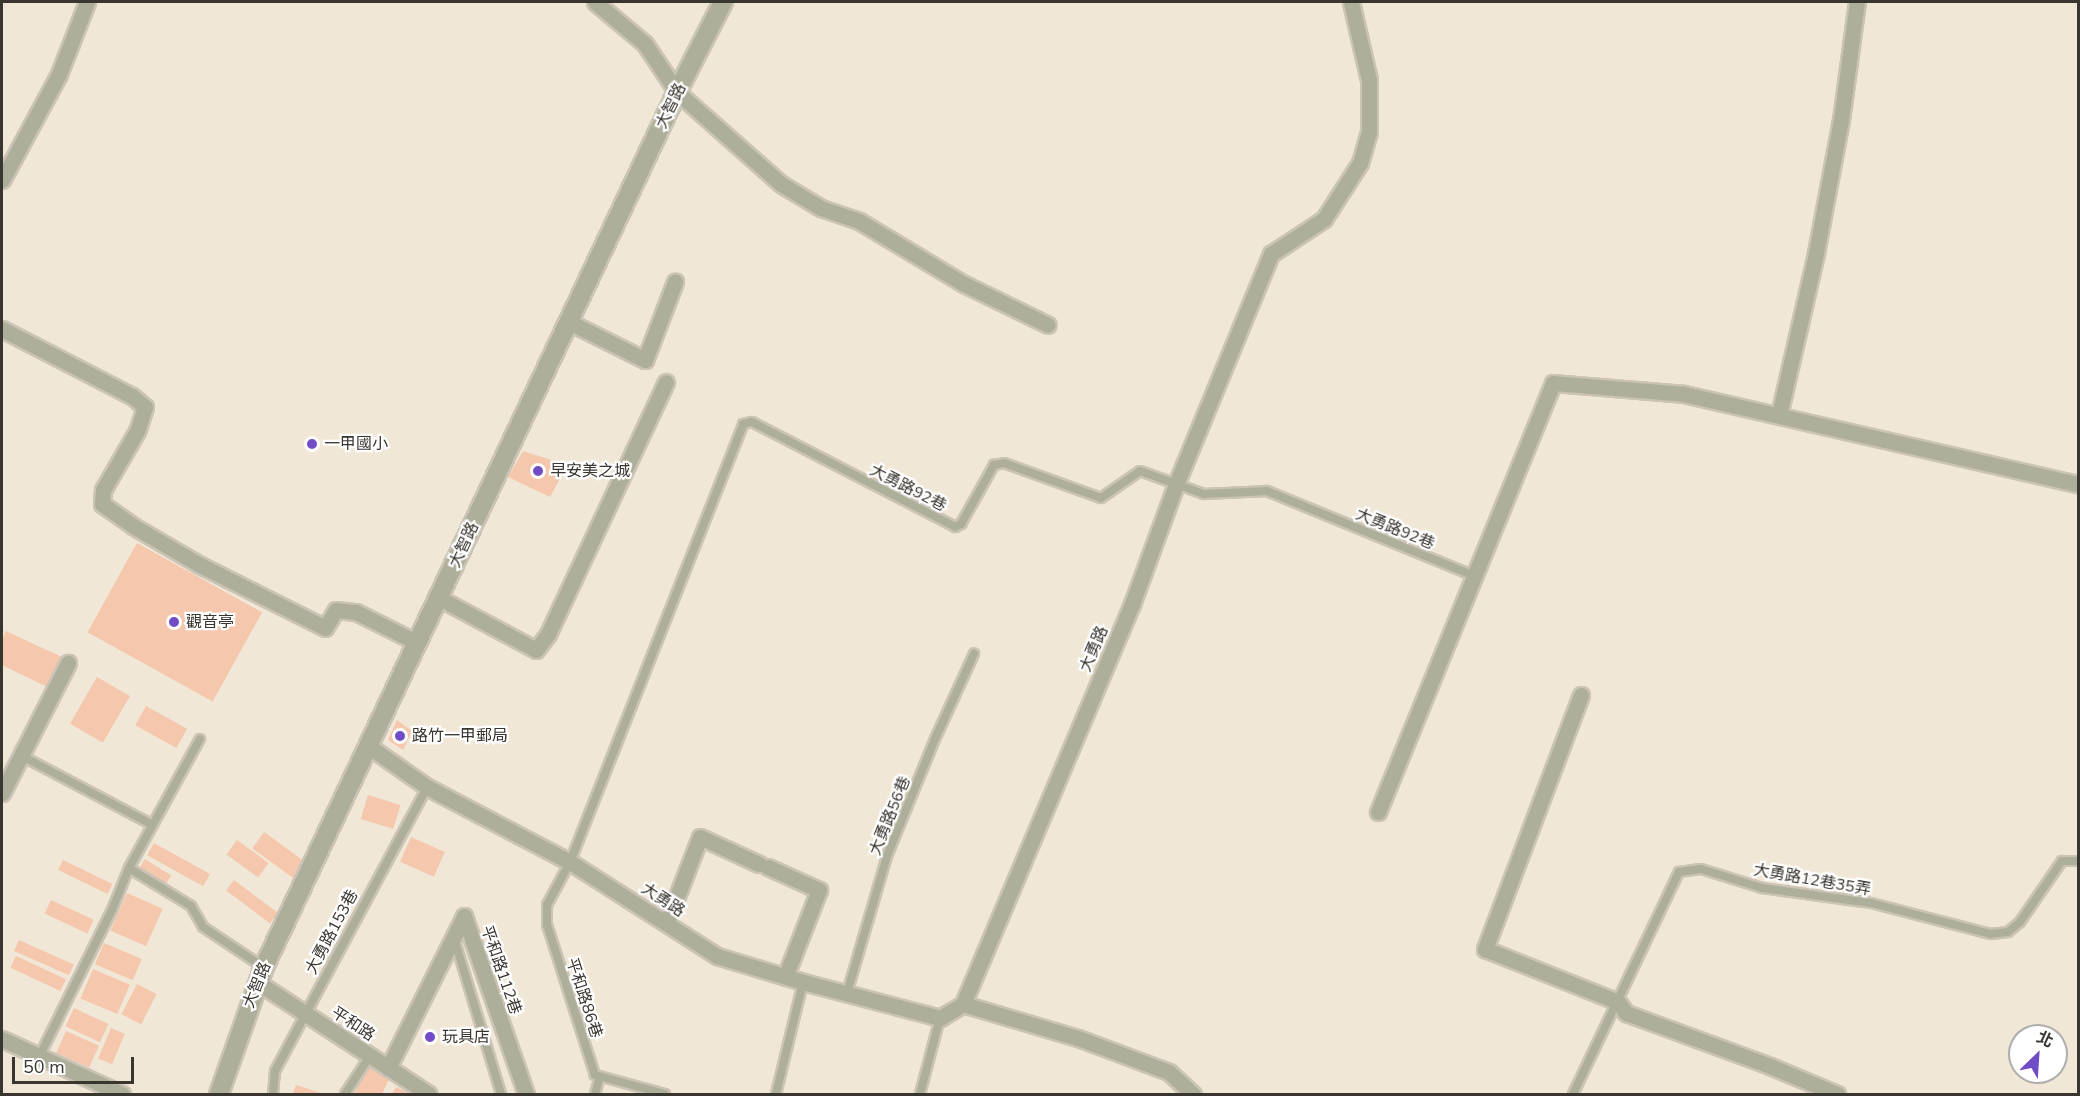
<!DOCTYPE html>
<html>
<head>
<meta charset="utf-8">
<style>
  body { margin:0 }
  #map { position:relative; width:2080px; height:1096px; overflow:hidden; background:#f0e7d7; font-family:"Nunito Sans","Noto Sans TC",sans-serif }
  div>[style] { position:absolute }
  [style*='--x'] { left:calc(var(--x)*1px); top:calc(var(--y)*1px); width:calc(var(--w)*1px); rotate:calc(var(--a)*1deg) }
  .building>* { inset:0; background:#f5c7ad; transform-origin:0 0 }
  .roads { filter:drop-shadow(2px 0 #cbc3b5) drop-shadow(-2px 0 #cbc3b5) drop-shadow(0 2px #cbc3b5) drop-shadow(0 -2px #cbc3b5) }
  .service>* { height:8px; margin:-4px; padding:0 4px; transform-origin:4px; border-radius:4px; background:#aeaf9b }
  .minor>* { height:15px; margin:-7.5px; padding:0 7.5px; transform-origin:7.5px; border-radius:7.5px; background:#aeaf9b }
  .tertiary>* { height:18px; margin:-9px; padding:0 9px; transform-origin:9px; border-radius:9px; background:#aeaf9b }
  .dots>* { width:16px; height:16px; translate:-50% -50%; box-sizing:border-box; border:3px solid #fff; border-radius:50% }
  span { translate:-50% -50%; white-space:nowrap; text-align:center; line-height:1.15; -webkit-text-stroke:4.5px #fff; paint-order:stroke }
  .street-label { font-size:16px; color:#39352f }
  .poi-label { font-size:16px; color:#39352f }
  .left { translate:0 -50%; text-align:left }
  .frame { position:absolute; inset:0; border:3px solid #39352f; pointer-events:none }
  .north { position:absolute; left:2008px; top:1024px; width:60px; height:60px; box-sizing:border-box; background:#fff; border:2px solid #b0aeac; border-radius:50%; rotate:25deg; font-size:16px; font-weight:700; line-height:24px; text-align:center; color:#39352f }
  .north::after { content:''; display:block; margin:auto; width:21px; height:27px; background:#704dc6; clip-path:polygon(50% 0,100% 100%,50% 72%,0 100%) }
  .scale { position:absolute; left:12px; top:1057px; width:122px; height:27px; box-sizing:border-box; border:3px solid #39352f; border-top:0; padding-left:8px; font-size:18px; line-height:21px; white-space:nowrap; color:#39352f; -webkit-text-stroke:4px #fff; paint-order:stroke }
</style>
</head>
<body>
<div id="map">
  <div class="building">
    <i style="clip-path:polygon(523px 451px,567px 465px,550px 497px,508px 477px)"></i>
    <i style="left:137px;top:543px;width:143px;height:102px;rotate:29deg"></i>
    <i style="clip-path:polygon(6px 631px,66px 659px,51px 689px,2px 665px,2px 640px)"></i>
    <i style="left:97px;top:677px;width:38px;height:54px;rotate:30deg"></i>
    <i style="left:146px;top:706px;width:47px;height:22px;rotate:29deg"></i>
    <i style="clip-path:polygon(397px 720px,412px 731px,403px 750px,388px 740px)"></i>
    <i style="left:368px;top:795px;width:34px;height:25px;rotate:17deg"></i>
    <i style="left:264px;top:832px;width:51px;height:20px;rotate:36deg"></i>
    <i style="left:411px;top:837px;width:37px;height:27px;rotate:24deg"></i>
    <i style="left:237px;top:840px;width:39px;height:18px;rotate:36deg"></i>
    <i style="left:154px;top:843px;width:64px;height:14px;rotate:29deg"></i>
    <i style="left:145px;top:859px;width:31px;height:12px;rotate:32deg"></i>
    <i style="left:63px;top:860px;width:55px;height:11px;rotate:26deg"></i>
    <i style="left:234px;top:880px;width:55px;height:13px;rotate:37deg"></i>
    <i style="left:127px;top:893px;width:39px;height:41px;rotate:24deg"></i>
    <i style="left:51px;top:900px;width:47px;height:15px;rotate:25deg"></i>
    <i style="left:19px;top:940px;width:60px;height:12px;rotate:24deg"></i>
    <i style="left:104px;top:943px;width:41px;height:23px;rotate:23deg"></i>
    <i style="left:16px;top:956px;width:55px;height:13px;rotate:25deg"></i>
    <i style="left:93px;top:969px;width:40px;height:32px;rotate:23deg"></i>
    <i style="left:137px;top:984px;width:22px;height:34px;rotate:27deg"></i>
    <i style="left:74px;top:1008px;width:38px;height:20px;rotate:25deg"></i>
    <i style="left:111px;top:1028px;width:15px;height:33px;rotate:23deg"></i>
    <i style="left:66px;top:1031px;width:36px;height:24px;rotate:24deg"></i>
    <i style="clip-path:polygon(368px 1066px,390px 1077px,382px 1094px,354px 1094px)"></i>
    <i style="clip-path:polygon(296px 1085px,324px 1094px,293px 1094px)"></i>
    <i style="clip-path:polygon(396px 1087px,411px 1094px,392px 1094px)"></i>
  </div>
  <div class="roads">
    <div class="service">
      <i style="--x:20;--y:755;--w:148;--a:27.8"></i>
      <i style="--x:129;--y:868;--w:73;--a:31.5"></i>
      <i style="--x:191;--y:906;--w:24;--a:60"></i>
      <i style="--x:203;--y:927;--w:72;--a:33.7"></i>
      <i style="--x:454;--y:938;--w:163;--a:73.2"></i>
      <i style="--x:847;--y:993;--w:143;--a:-73.7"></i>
      <i style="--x:887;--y:856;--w:126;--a:-67.7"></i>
      <i style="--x:935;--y:739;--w:94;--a:-65.4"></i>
      <i style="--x:40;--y:1055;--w:162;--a:-63.6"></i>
      <i style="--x:112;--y:910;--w:45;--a:-68"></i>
      <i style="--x:129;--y:868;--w:147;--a:-61.2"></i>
      <i style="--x:273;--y:1094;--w:23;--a:-85"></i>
      <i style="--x:275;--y:1071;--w:322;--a:-61.8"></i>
      <i style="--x:345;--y:1094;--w:45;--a:-56.7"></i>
      <i style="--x:595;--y:1094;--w:18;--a:-74"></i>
      <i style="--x:665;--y:1094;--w:73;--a:-164.8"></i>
      <i style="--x:595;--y:1075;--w:157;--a:-107.7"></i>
      <i style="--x:547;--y:925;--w:20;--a:-90"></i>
      <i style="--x:547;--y:905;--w:49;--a:-61.9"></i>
      <i style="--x:570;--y:862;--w:471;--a:-68.4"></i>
      <i style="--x:743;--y:424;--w:9;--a:-13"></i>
      <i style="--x:752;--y:422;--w:229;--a:27.3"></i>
      <i style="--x:955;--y:527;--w:7;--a:-27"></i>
      <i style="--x:961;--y:524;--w:68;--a:-60.8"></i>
      <i style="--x:994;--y:465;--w:10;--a:-11"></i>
      <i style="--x:1004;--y:463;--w:103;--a:19.8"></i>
      <i style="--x:1101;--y:498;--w:47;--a:-34.7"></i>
      <i style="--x:1140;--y:471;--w:68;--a:19.8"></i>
      <i style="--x:1204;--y:494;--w:63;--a:-2.7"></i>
      <i style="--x:1267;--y:491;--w:224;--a:22.3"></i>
      <i style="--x:776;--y:1094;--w:115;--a:-76.4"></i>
      <i style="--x:920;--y:1094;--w:79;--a:-75.3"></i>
      <i style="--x:1573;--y:1094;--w:246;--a:-64.5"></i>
      <i style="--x:1679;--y:872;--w:22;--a:-8"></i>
      <i style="--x:1701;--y:869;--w:64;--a:17.3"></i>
      <i style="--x:1762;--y:888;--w:110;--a:7.8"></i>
      <i style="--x:1871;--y:903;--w:124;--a:14.5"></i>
      <i style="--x:1991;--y:934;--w:17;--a:-7"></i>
      <i style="--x:2008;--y:932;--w:16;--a:-40"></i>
      <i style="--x:2020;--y:922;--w:74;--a:-55.5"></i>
      <i style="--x:2062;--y:861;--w:16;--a:0"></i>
    </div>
    <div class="minor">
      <i style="--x:595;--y:2;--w:65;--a:40"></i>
      <i style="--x:645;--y:44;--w:58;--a:56.3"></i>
      <i style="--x:677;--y:92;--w:139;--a:41.5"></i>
      <i style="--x:781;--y:184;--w:47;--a:31"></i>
      <i style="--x:821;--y:208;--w:40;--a:18.9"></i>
      <i style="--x:859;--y:221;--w:122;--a:31"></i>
      <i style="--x:964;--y:284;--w:93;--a:26"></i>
      <i style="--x:2;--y:180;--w:120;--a:-61.7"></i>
      <i style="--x:59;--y:74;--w:77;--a:-68.7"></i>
      <i style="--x:569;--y:322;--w:85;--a:26.6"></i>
      <i style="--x:645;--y:360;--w:84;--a:-69"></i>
      <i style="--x:2;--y:329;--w:146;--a:27.3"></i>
      <i style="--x:132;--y:396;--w:17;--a:40"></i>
      <i style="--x:145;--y:407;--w:25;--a:108"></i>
      <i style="--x:137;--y:431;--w:68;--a:120"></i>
      <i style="--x:103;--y:490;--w:14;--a:94"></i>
      <i style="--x:102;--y:504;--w:38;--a:35"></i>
      <i style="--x:133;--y:526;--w:75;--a:30.3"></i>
      <i style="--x:198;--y:564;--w:142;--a:26.7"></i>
      <i style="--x:325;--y:628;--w:21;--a:-59"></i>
      <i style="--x:336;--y:610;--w:20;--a:6"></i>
      <i style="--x:356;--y:612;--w:69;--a:26.6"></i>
      <i style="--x:1779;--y:415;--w:166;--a:-77.1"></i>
      <i style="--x:1816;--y:253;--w:135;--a:-79.4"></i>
      <i style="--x:1841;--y:120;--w:119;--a:-82.3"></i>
      <i style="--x:439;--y:598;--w:110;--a:28.2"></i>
      <i style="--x:536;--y:650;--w:20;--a:-53"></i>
      <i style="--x:548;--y:634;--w:278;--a:-64.9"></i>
      <i style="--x:1581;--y:695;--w:272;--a:110.7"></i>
      <i style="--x:1485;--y:949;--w:143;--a:21.7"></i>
      <i style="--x:1618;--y:1002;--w:14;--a:54"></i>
      <i style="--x:1626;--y:1013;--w:153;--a:20.2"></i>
      <i style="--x:1770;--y:1066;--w:73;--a:22.7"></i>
      <i style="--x:367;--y:745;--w:73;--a:35"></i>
      <i style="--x:427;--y:787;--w:161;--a:27.7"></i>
      <i style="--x:570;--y:862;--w:174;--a:32.6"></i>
      <i style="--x:717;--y:956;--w:90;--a:16.8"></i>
      <i style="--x:803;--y:982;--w:142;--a:14.7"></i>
      <i style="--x:940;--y:1018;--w:27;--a:-31"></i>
      <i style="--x:963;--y:1004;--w:120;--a:16.5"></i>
      <i style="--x:1078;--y:1038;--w:97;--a:20.5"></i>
      <i style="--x:1169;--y:1072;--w:33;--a:43"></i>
      <i style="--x:2;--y:793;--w:146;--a:-63.1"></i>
      <i style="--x:1378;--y:812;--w:463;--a:-67.8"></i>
      <i style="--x:1553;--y:383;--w:131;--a:4.8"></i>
      <i style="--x:1684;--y:394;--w:404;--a:12.9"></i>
      <i style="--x:768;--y:867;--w:56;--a:24.3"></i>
      <i style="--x:819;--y:890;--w:93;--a:111.3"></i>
      <i style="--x:667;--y:922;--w:91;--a:-68.8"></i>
      <i style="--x:700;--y:837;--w:65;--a:24.6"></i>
      <i style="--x:257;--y:982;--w:205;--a:33.1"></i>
      <i style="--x:963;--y:1004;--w:434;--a:-67.1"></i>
      <i style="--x:1132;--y:604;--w:130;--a:-69.8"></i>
      <i style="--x:1177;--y:482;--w:247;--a:-67.6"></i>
      <i style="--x:1271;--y:254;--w:64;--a:-33.4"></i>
      <i style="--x:1324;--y:219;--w:67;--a:-57.3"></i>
      <i style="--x:1360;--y:163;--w:32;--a:-74"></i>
      <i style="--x:1369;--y:132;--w:52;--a:-90"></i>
      <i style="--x:1369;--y:80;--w:80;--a:-103"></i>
      <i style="--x:2;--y:1039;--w:132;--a:24.6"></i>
      <i style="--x:388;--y:1068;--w:170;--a:-63.4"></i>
      <i style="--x:464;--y:916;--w:188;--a:70.8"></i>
    </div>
    <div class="tertiary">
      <i style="--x:219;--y:1094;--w:135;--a:-70.5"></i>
      <i style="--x:264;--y:967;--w:968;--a:-64.73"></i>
      <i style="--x:677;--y:92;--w:101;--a:-62.9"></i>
    </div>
  </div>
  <div class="dots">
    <i style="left:312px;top:444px;background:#704dc6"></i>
    <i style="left:538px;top:471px;background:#704dc6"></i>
    <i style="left:174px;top:622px;background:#704dc6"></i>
    <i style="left:400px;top:736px;background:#704dc6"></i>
    <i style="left:430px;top:1037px;background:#704dc6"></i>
  </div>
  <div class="street-label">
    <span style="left:671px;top:106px;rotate:-64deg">大智路</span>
    <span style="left:908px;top:488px;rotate:27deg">大勇路92巷</span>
    <span style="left:1395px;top:529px;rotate:22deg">大勇路92巷</span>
    <span style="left:464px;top:545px;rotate:-65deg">大智路</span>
    <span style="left:1094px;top:649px;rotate:-67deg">大勇路</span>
    <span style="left:890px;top:816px;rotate:-68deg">大勇路56巷</span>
    <span style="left:1812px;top:880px;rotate:10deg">大勇路12巷35弄</span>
    <span style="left:663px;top:900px;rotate:33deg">大勇路</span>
    <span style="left:332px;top:932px;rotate:-62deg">大勇路153巷</span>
    <span style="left:501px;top:970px;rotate:71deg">平和路112巷</span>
    <span style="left:257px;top:985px;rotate:-68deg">大智路</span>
    <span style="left:584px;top:998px;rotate:72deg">平和路86巷</span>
    <span style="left:353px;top:1024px;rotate:33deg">平和路</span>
  </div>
  <div class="poi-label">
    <span class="left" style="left:324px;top:444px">一甲國小</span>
    <span class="left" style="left:550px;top:471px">早安美之城</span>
    <span class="left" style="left:186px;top:622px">觀音亭</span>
    <span class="left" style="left:412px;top:736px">路竹一甲郵局</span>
    <span class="left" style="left:442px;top:1037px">玩具店</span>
  </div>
  <div class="frame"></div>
  <div class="north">北</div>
  <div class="scale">50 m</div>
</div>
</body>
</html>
